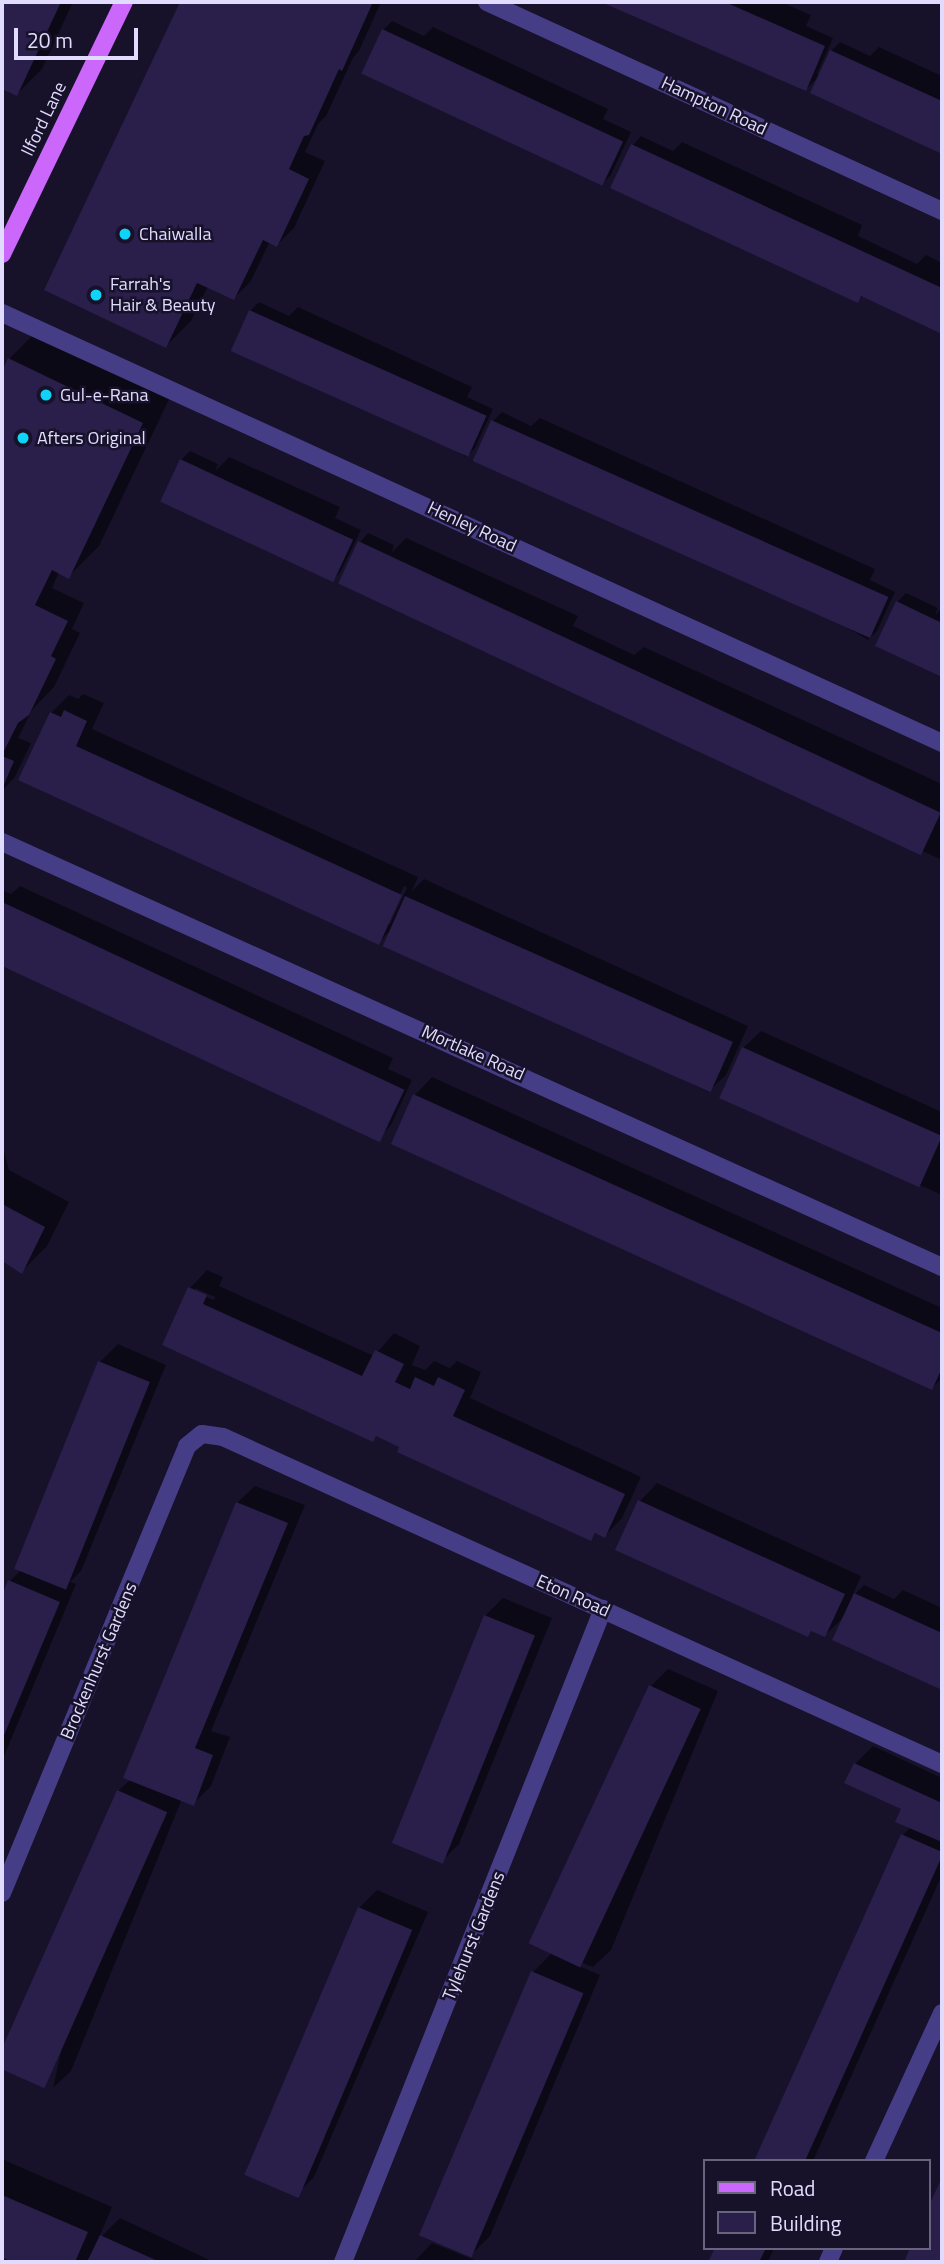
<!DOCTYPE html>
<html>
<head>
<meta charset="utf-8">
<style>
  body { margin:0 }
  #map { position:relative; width:944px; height:2264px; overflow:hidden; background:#17122a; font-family:"Titillium Web",sans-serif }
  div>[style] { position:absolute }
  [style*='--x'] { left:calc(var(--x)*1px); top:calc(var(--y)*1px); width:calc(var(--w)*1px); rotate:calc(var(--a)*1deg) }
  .shadow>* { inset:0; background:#0007 }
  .building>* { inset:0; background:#2a1e4a; transform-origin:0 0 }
  .street>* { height:18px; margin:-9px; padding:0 9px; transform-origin:9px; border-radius:9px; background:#453e87 }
  .primary>* { height:18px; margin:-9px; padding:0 9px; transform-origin:9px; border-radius:9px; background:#cb67fa }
  .dots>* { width:19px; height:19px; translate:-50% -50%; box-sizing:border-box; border:4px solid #17122a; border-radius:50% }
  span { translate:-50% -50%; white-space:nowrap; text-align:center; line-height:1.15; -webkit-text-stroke:5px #17122a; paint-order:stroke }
  .street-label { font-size:18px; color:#e1dcfe }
  .poi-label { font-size:18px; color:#e1dcfe }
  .left { translate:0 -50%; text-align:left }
  .frame { position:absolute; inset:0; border:4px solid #e1dcfe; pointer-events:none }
  .legend { position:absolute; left:703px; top:2159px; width:228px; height:91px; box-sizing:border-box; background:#17122a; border:2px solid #68637f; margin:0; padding:9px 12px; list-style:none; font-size:21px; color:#e1dcfe }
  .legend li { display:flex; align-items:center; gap:14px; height:35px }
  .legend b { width:35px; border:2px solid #68637f }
  .scale { position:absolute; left:14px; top:28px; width:124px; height:32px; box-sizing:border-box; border:4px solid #e1dcfe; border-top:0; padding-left:9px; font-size:21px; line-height:24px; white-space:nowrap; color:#e1dcfe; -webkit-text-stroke:5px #17122a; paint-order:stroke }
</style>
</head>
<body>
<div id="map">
  <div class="shadow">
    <i style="clip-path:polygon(2px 2px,73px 2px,42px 69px,17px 94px,2px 87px)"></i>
    <i style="clip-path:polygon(182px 2px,381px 2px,359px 51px,353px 58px,326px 116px,318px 124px,305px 152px,325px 161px,294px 228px,277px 245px,270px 241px,251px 281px,234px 298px,208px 286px,191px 321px,166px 346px,75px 226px)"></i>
    <i style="clip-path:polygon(609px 2px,781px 2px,811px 15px,806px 26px,833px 38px,817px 74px,820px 75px,806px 89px)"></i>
    <i style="clip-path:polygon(392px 21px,424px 36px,433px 27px,608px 109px,603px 119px,631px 132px,611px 175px,602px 184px,383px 30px)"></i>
    <i style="clip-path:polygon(840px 42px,870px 56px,879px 47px,942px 76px,942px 152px,812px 92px,831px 51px)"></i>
    <i style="clip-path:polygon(641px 136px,673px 151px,682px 142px,862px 225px,858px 236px,917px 264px,926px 255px,942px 263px,942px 332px,863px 295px,858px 300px,633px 145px)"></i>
    <i style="clip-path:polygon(259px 302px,289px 316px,298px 307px,472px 387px,467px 397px,493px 409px,475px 448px,466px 457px,250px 311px)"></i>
    <i style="clip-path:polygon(40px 328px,173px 391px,99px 546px,68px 577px,59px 572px,52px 588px,84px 603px,72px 629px,80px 633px,54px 687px,32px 710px,18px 738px,31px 743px,15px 777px,2px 791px,2px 375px,9px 359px)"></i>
    <i style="clip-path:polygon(502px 412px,531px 426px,540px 418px,875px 569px,870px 580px,895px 592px,877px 631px,868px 640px,493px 421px)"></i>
    <i style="clip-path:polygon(190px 451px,218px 464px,215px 471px,229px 457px,340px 507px,335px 518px,361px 530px,341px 571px,333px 580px,181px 460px)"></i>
    <i style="clip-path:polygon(368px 533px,394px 545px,392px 552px,406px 538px,578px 616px,573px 626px,634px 655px,644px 647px,942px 784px,942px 860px,605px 707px,542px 674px,360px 542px)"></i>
    <i style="clip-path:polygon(906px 593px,938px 608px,935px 615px,942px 608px,942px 675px,877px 645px,897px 602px)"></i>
    <i style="clip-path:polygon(evenodd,83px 694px,104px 703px,92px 729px,418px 877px,412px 891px,424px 879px,748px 1026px,726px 1075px,708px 1092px,391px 930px,378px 943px,20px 779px,51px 713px,69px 695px,78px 699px,83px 694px,404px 886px,407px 888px,390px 924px,386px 924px,404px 886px)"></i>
    <i style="clip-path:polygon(20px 886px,393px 1058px,388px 1069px,412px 1080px,391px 1125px,383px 1134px,2px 958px,2px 890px,11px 894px)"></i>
    <i style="clip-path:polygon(761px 1031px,942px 1112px,942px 1195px,721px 1097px,743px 1048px)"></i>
    <i style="clip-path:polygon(432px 1077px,942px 1308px,942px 1378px,932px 1388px,393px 1144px,415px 1095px)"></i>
    <i style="clip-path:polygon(2px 1143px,9px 1170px,69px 1202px,47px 1246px,22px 1271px,2px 1258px)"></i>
    <i style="clip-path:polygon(evenodd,207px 1270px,223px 1277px,219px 1286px,374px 1356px,394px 1333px,420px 1346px,412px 1365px,425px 1370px,434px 1361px,450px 1368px,457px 1361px,481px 1372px,470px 1398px,641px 1477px,622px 1518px,605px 1536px,597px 1532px,591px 1539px,378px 1435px,372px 1440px,164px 1344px,190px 1288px,207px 1270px,195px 1288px,215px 1297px,214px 1300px,195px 1292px,195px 1288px)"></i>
    <i style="clip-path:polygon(118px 1344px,166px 1365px,81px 1571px,70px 1582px,76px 1584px,2px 1761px,2px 1600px,10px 1581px,21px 1570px,15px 1567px,100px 1362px)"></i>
    <i style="clip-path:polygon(657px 1483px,861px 1576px,852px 1597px,864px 1585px,894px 1599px,903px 1590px,942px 1608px,942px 1688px,834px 1639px,845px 1616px,825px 1635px,813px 1630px,808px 1635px,640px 1501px)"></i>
    <i style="clip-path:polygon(255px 1486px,305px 1505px,211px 1731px,230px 1737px,211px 1786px,193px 1804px,182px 1799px,71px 2071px,53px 2088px,118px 1791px,131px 1779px,237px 1503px)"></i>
    <i style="clip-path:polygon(503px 1598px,552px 1618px,459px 1844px,441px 1862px,485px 1616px)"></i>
    <i style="clip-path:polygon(668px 1669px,718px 1691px,611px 1950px,593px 1967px,564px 1956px,563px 1959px,600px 1975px,490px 2236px,472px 2254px,424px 2235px,533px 1972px,553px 1952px,651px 1686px)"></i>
    <i style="clip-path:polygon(873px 1746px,942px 1778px,942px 1875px,813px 2161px,756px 2161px,903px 1835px,911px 1827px,903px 1808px,855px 1764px)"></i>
    <i style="clip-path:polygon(377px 1890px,428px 1912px,314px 2177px,296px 2195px,359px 1908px)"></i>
    <i style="clip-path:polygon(2px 2159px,112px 2207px,98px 2240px,120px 2218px,214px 2262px,89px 2262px,92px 2255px,85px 2262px,18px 2262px,2px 2255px)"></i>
    <i style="clip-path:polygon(942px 2181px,942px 2262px,906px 2262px,912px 2248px,928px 2248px,928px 2212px)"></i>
    <i style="clip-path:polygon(432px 2243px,475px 2260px,474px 2262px,414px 2262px)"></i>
    <i style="clip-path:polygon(716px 2248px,774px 2248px,768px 2262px,710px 2262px)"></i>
  </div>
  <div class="building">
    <i style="clip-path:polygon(2px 2px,61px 2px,17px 96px,2px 89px)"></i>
    <i style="clip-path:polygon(180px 2px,373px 2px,342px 71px,339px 69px,309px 135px,304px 136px,289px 169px,309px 179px,277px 247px,263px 240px,234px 300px,197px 283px,166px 348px,44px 290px)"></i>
    <i style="clip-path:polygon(601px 2px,725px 2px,825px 46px,806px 91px)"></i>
    <i style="left:382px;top:29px;width:266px;height:49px;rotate:25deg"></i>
    <i style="clip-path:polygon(830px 50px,942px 101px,942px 154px,810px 93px)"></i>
    <i style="clip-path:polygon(631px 144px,942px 288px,942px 334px,861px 296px,858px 303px,610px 188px)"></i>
    <i style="left:249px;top:310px;width:260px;height:45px;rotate:24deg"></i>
    <i style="clip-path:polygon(8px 358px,143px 423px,69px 579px,52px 570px,35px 605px,68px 621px,51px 656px,56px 659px,29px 715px,18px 723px,2px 755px,2px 371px)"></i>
    <i style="left:491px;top:420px;width:435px;height:45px;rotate:24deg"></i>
    <i style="left:180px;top:459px;width:191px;height:47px;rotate:25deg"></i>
    <i style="left:358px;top:541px;width:643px;height:47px;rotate:25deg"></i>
    <i style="clip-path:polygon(896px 601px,942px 623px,942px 677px,875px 646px)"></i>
    <i style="clip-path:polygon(64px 710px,87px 721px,76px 746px,402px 895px,379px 945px,18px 780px,50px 712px,61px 717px)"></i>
    <i style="clip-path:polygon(2px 756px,14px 761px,2px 789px)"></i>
    <i style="left:405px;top:896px;width:359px;height:55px;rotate:24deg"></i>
    <i style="left:2px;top:902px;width:444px;height:58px;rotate:25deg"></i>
    <i style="left:742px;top:1047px;width:219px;height:56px;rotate:24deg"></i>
    <i style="clip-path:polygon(413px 1094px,942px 1333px,942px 1368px,932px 1390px,391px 1144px)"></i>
    <i style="clip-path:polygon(2px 1204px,45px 1227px,22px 1274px,2px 1261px)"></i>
    <i style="clip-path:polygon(188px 1287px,207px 1295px,203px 1304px,362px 1376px,375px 1350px,404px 1364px,395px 1382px,410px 1389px,415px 1377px,434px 1386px,438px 1377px,465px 1390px,453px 1416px,625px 1494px,605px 1538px,595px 1533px,591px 1541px,397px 1452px,399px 1447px,376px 1436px,373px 1442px,162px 1345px)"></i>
    <i style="left:98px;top:1361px;width:56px;height:224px;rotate:22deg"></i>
    <i style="clip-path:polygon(638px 1500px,845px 1594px,825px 1637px,811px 1631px,808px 1637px,615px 1550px)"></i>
    <i style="clip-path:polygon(236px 1502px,288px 1523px,195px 1748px,213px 1755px,194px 1806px,123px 1778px)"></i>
    <i style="clip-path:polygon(8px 1580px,60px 1602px,2px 1740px,2px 1596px)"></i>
    <i style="clip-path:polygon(854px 1593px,942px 1633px,942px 1690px,832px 1640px)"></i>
    <i style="left:484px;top:1615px;width:55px;height:246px;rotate:22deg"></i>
    <i style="left:649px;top:1685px;width:57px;height:285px;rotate:25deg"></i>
    <i style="clip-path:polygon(854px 1763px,942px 1803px,942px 1842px,895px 1822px,901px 1809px,844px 1783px)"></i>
    <i style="left:117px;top:1790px;width:55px;height:302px;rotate:24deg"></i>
    <i style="clip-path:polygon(901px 1834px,942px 1852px,942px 1856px,805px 2161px,754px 2161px)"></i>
    <i style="left:358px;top:1907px;width:59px;height:291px;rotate:23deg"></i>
    <i style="left:531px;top:1971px;width:57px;height:287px;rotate:23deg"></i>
    <i style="clip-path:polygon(942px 2177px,942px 2262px,904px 2262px,910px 2248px,928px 2248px,928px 2208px)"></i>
    <i style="clip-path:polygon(2px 2195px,88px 2232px,75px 2262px,13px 2262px,2px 2257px)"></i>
    <i style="clip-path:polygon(100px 2235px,160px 2262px,87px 2262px)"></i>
    <i style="clip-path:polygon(715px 2248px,766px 2248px,759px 2262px,708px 2262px)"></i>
  </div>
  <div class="street">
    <i style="--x:487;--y:2;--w:501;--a:24.67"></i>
    <i style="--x:2;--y:313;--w:1034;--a:24.58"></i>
    <i style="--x:2;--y:842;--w:1032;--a:24.33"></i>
    <i style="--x:2;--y:1893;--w:484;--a:-67.5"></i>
    <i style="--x:187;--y:1446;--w:19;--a:-39"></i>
    <i style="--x:202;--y:1434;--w:21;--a:8"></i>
    <i style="--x:223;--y:1437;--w:790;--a:24.46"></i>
    <i style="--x:874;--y:2161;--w:163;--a:-65.3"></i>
    <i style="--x:343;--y:2262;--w:703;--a:-68.29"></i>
    <i style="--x:828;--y:2262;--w:15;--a:-67"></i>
  </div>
  <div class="primary">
    <i style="--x:2;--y:254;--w:280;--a:-64.2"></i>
  </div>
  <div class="dots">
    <i style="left:125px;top:234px;background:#0fd3f7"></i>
    <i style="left:96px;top:295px;background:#0fd3f7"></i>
    <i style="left:46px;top:395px;background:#0fd3f7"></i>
    <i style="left:23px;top:438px;background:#0fd3f7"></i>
  </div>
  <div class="street-label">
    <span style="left:714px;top:106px;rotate:25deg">Hampton Road</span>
    <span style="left:44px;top:119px;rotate:-64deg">Ilford Lane</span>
    <span style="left:472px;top:527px;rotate:25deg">Henley Road</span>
    <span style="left:473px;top:1053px;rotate:24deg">Mortlake Road</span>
    <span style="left:573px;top:1596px;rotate:24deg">Eton Road</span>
    <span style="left:99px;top:1661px;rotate:-67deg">Brockenhurst Gardens</span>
    <span style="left:474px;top:1936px;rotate:-68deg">Tylehurst Gardens</span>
  </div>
  <div class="poi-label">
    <span class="left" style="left:139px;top:234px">Chaiwalla</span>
    <span class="left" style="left:110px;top:295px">Farrah's<br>Hair &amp; Beauty</span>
    <span class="left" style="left:60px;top:395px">Gul-e-Rana</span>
    <span class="left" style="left:37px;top:438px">Afters Original</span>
  </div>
  <div class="frame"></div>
  <ul class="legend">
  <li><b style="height:9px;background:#cb67fa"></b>Road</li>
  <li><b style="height:19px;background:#2a1e4a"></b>Building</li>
  </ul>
  <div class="scale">20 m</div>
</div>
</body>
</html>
